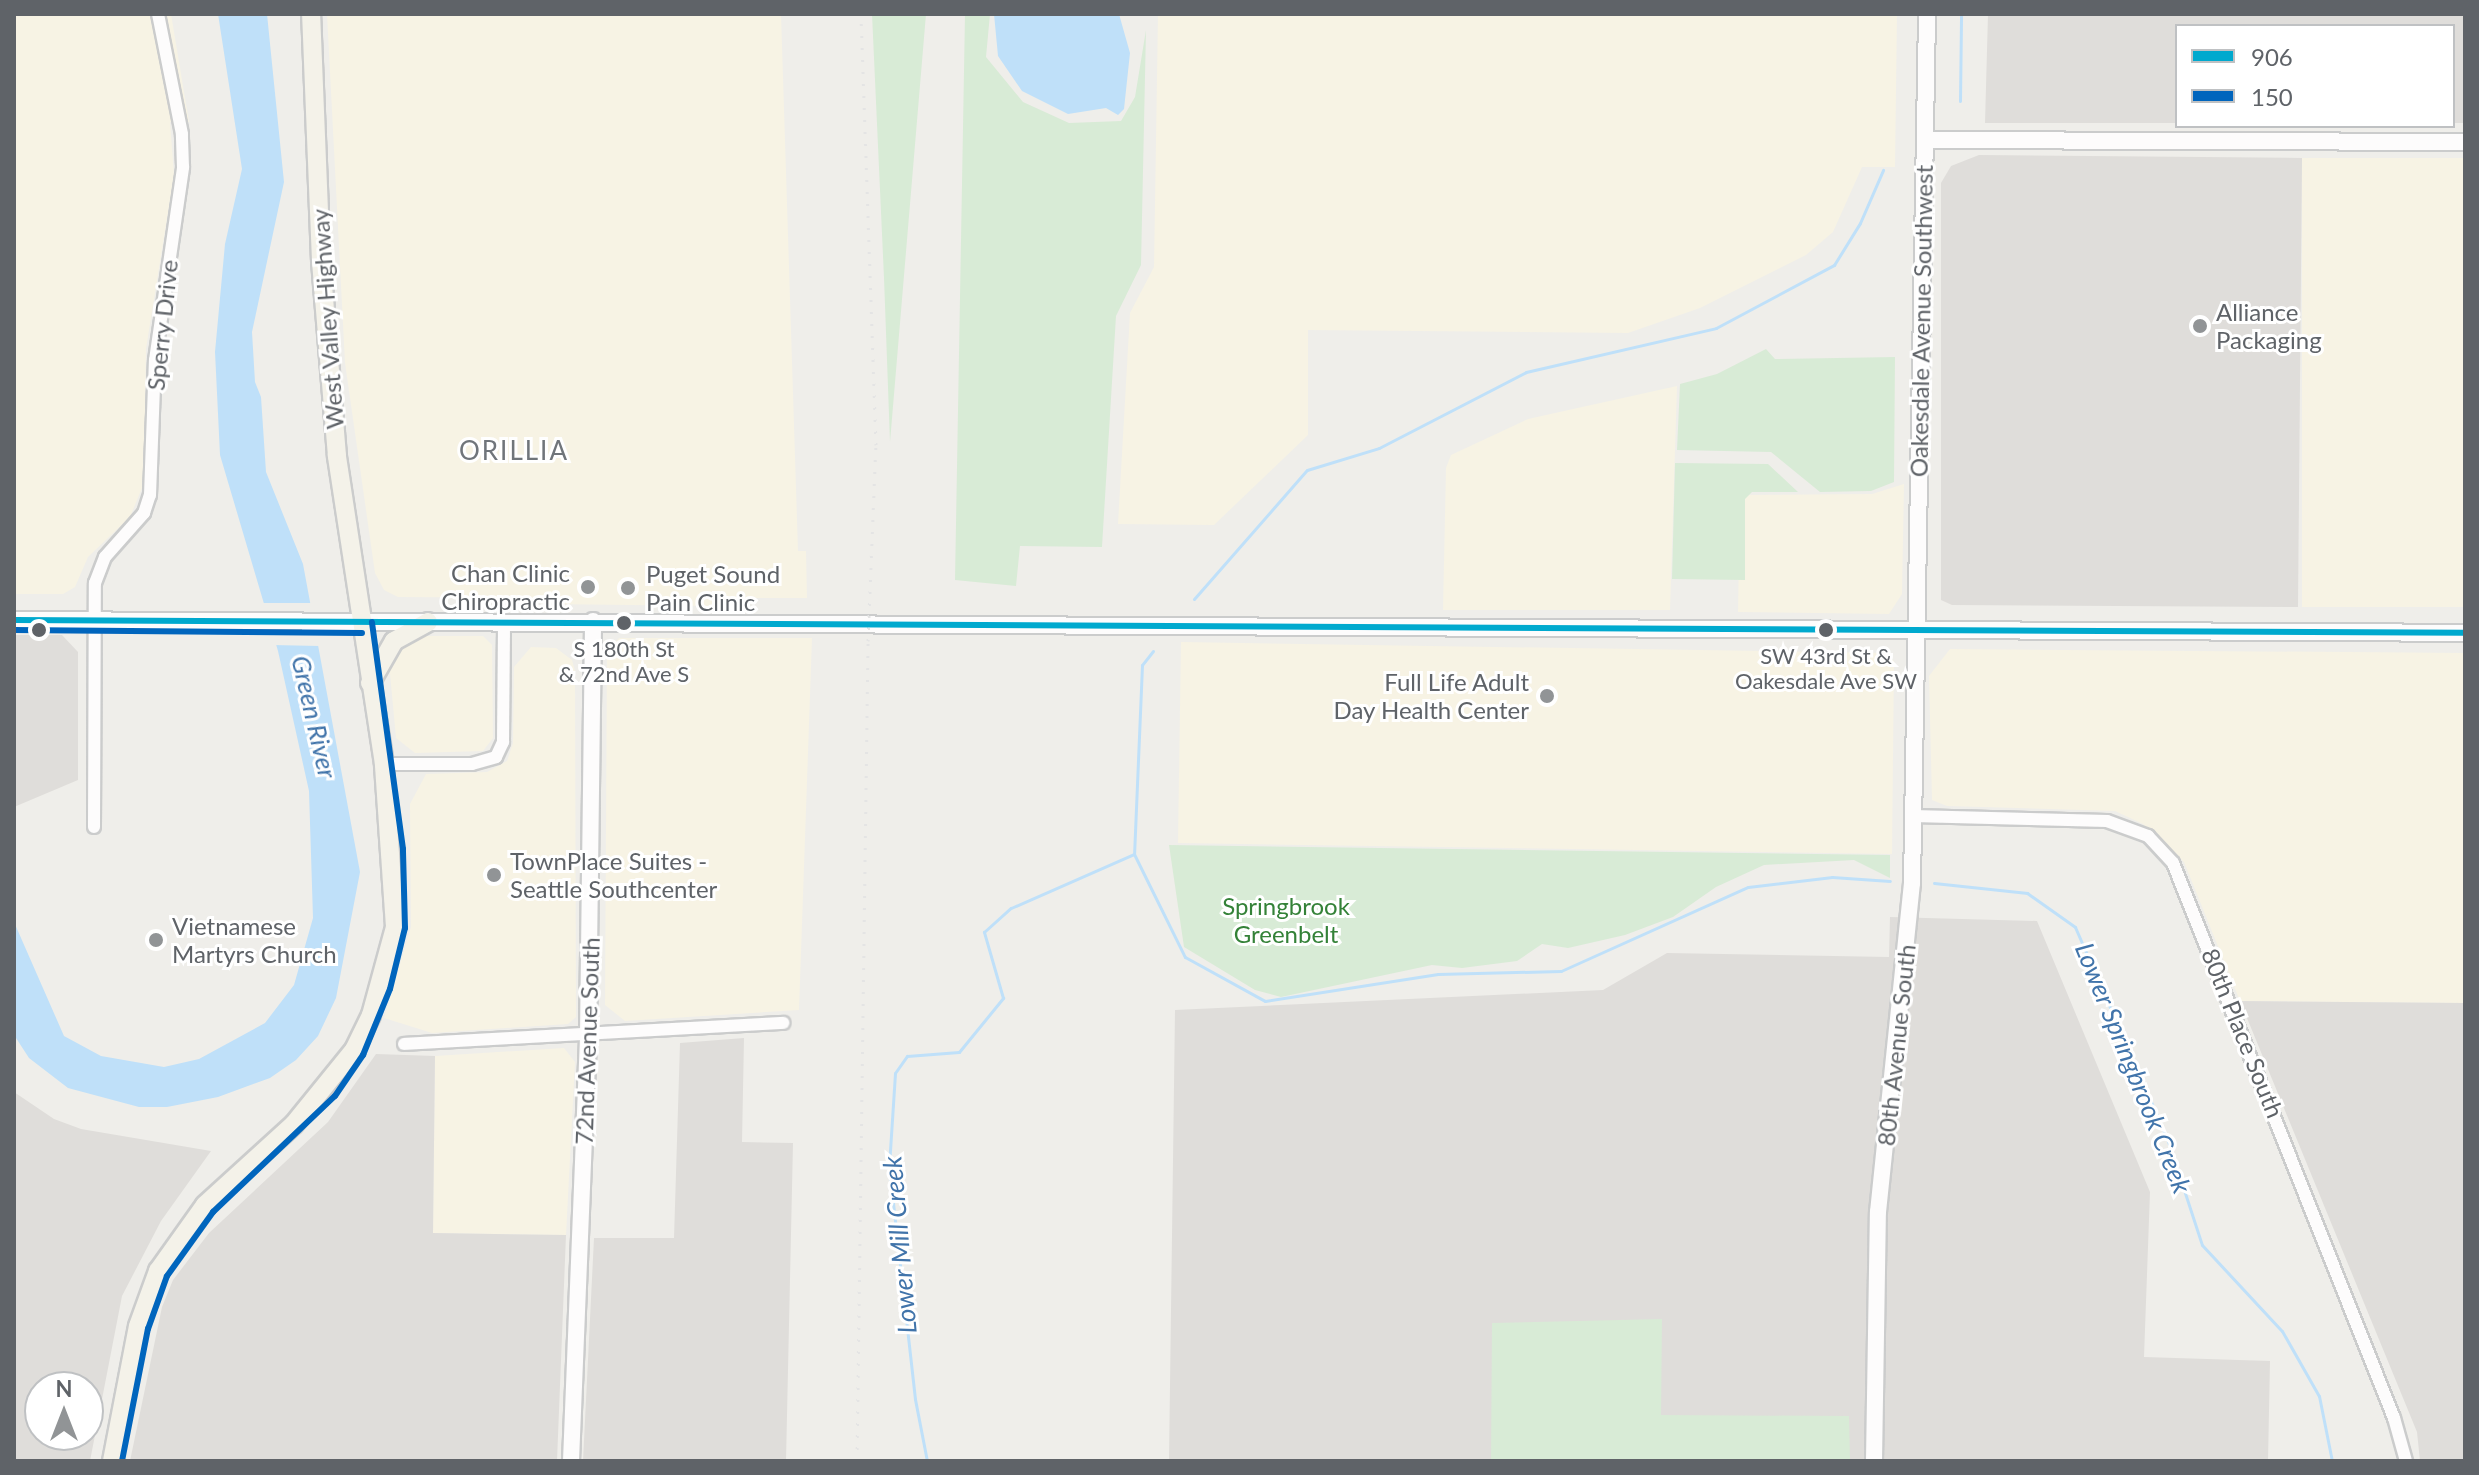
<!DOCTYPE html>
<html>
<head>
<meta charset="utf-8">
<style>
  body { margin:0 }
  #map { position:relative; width:2479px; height:1475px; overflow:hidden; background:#efeeea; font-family:Lato,sans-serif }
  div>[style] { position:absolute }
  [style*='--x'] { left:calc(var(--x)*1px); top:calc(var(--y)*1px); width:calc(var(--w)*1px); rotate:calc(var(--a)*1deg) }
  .commercial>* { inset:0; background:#f7f3e4; transform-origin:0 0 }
  .industrial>* { inset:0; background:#dfddda }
  .green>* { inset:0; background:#d8ebd6 }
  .water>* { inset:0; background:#bfe0f9 }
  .pier>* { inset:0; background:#efeeea }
  .stream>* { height:3px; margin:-1.5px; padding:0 1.5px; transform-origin:1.5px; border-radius:1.5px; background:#bfe0f9 }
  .roads { filter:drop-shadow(2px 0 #cbcccc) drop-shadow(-2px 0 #cbcccc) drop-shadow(0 2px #cbcccc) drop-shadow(0 -2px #cbcccc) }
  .street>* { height:12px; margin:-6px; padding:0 6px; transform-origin:6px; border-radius:6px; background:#fdfcfc }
  .secondary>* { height:16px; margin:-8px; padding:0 8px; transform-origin:8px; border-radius:8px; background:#fdfcfc }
  .primary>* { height:18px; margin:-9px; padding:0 9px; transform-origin:9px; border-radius:9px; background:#f4f2e9 }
  .rail>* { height:3px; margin-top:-1.5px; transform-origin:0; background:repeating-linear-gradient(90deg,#e4e4e4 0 2px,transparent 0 12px) }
  .bus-1>* { height:6px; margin:-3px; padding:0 3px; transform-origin:3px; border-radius:3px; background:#00a9ce }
  .bus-2>* { height:6px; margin:-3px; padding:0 3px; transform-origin:3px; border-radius:3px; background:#0065bd }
  .dots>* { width:22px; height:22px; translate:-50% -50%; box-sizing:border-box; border:4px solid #fff; border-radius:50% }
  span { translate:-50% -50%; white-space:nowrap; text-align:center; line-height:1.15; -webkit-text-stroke:6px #fff; paint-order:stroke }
  .bus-label { font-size:22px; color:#5f6368 }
  .poi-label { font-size:24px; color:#5f6368 }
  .left { translate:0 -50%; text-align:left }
  .right { translate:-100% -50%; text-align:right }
  .street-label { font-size:24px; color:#5f6368 }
  .park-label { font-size:24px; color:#348238 }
  .neighbourhood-label { font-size:26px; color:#70757a; letter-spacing:2px }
  .water-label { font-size:26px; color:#4174aa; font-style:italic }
  .frame { position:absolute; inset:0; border:16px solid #5f6368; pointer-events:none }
  .legend { position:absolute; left:2175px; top:24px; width:280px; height:104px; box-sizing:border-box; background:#fff; border:2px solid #bfc1c3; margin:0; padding:10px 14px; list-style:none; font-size:24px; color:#5f6368 }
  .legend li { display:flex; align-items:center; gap:16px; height:40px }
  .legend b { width:40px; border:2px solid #bfc1c3 }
  .north { position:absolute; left:24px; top:1371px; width:80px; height:80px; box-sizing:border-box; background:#fff; border:2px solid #bfc1c3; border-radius:50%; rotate:0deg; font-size:22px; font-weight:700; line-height:32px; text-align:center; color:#5f6368 }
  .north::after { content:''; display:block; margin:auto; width:28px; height:36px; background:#919496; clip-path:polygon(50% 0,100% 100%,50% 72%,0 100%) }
</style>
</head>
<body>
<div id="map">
  <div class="commercial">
    <i style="clip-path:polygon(14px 14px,171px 14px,189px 122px,170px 122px,174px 175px,146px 349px,144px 483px,130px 517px,88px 557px,75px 587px,63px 594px,14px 594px)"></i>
    <i style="clip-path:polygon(327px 14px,781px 14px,798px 551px,806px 551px,807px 598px,726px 598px,717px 606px,543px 604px,528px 598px,398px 597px,384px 590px,375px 573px,345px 363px)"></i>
    <i style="clip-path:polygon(1158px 14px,1897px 14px,1895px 167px,1862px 167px,1833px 232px,1806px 255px,1700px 308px,1628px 333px,1308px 330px,1308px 435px,1214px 525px,1118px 524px,1130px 313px,1154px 267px)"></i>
    <i style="left:2302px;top:158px;width:163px;height:449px"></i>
    <i style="clip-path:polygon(1677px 386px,1670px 610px,1443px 610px,1446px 468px,1451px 455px,1528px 419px)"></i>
    <i style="clip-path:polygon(1904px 484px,1902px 594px,1889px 614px,1738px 612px,1740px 495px,1872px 494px)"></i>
    <i style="clip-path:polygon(419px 636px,483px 636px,492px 645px,493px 738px,483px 751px,415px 753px,396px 738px,389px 663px,397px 647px)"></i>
    <i style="clip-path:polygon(619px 638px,812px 638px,799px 1010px,625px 1021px,605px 1005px,607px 651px)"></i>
    <i style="clip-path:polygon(1181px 642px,1884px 653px,1894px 661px,1892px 854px,1178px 843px)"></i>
    <i style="clip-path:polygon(531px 647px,556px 648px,572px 660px,575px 671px,576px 1017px,568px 1024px,432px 1033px,384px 1018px,411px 927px,410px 804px,426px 774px,487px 772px,507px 761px,513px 743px,514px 667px)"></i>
    <i style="clip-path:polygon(1950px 649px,2465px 653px,2465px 1003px,2240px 1001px,2184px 862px,2143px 824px,2115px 811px,1947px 806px,1932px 800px,1929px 676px)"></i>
    <i style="clip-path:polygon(564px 1048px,575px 1062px,566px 1235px,433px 1233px,435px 1056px)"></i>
  </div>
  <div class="industrial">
    <i style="clip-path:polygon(1988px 14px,2465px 14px,2465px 123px,2453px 123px,2453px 26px,2177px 26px,2177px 123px,1985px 123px)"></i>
    <i style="clip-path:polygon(1979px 155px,2302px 158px,2298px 607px,1952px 605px,1941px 600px,1941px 183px,1951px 166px)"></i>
    <i style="clip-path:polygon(14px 635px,62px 635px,78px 652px,78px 780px,14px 807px)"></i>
    <i style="clip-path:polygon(1890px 917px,2037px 921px,2150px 1192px,2144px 1357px,2270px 1361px,2268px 1461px,1169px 1461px,1175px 1010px,1603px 990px,1667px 953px,1889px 957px)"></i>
    <i style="clip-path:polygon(2240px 1001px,2465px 1003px,2465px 1461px,2420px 1461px,2417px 1432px)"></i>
    <i style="clip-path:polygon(744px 1038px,742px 1142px,793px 1143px,786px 1461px,583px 1461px,594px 1238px,674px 1238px,680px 1043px)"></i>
    <i style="clip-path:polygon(376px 1054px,435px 1056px,433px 1233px,566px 1235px,557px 1461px,130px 1461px,162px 1307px,173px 1280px,209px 1233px,328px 1122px)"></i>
    <i style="clip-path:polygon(evenodd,14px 1092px,54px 1119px,81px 1129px,211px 1151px,161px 1221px,122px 1296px,90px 1461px,14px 1461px,14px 1092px,88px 1387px,88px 1435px,40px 1435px,40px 1387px,88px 1387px)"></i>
  </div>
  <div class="green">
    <i style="clip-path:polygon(872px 14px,926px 14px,890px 442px,884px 278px)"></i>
    <i style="clip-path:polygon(965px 14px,990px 14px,986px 57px,1023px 102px,1069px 123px,1121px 121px,1135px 97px,1146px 30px,1141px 265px,1116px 316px,1102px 547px,1020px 546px,1016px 586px,955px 580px)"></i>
    <i style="clip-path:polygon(1766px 349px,1775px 359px,1895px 357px,1894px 482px,1871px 491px,1820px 492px,1771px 452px,1677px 450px,1680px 384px,1717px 374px)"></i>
    <i style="clip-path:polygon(1675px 463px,1768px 464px,1798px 492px,1752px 492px,1745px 499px,1745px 580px,1672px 579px)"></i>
    <i style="clip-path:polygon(1169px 845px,1890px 855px,1890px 878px,1854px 860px,1764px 865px,1716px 887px,1673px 917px,1625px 935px,1568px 948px,1542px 944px,1517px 961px,1462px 968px,1432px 965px,1281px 997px,1255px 990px,1184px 947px)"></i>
    <i style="clip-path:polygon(1662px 1319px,1661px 1415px,1849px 1416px,1850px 1461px,1491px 1461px,1492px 1323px)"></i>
  </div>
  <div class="water">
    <i style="clip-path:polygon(218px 14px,267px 14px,284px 182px,252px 332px,255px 382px,261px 397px,266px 472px,303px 564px,360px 872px,336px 998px,318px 1036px,296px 1060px,270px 1078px,218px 1097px,167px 1107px,139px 1107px,68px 1088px,29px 1058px,16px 1038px,14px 922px,64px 1036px,101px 1056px,164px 1067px,199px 1059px,265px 1023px,294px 985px,313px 918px,309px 791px,278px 651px,220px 455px,215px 352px,225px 244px,242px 169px)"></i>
    <i style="clip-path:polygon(994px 14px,1119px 14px,1130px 53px,1124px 109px,1118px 115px,1106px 108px,1068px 114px,1022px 91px,998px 56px)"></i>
  </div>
  <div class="pier">
    <i style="clip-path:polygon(260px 603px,314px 603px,320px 646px,272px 645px)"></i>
  </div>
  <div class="stream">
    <i style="--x:1960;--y:101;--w:87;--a:-89.3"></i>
    <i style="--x:1194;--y:599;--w:171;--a:-48.8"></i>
    <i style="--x:1307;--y:470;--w:75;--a:-17"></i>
    <i style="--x:1379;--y:448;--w:165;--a:-27.3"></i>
    <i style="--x:1526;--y:372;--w:195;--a:-13"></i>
    <i style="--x:1716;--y:328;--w:134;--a:-28.1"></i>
    <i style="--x:1834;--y:265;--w:49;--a:-58.2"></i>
    <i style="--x:1860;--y:223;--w:58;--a:-66.5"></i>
    <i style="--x:1153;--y:651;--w:18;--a:128"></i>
    <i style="--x:1142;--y:665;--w:189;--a:92.4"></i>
    <i style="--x:1134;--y:854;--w:115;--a:63.7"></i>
    <i style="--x:1185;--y:957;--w:91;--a:28.8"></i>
    <i style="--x:1265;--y:1001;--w:175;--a:-8.9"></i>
    <i style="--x:1438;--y:974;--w:123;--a:-1.4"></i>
    <i style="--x:1561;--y:971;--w:205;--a:-24.2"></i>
    <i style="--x:1748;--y:887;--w:85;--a:-6.8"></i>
    <i style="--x:1832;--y:877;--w:58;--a:3.9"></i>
    <i style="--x:1934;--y:883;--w:94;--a:6.1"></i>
    <i style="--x:2027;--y:893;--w:59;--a:35.3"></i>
    <i style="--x:2075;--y:927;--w:233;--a:66.5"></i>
    <i style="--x:2168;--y:1141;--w:109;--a:71.9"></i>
    <i style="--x:2202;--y:1245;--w:117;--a:47.1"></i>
    <i style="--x:2282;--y:1331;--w:75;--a:60.4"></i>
    <i style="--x:2319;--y:1396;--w:66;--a:78.7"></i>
    <i style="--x:927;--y:1461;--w:63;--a:-101"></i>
    <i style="--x:915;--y:1399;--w:234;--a:-96.4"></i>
    <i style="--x:889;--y:1166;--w:93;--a:-86.3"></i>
    <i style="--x:895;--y:1073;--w:21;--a:-55"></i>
    <i style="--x:907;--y:1056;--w:52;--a:-4.4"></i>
    <i style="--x:959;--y:1052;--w:70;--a:-50.8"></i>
    <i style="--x:1003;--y:998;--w:69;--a:-106.1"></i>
    <i style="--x:984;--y:932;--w:36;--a:-42"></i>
    <i style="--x:1011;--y:908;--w:134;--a:-23.7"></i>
  </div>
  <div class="roads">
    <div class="street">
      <i style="--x:384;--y:764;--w:88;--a:0"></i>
      <i style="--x:472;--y:764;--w:25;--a:-16"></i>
      <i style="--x:496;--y:757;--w:17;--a:-65"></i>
      <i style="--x:503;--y:742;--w:119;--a:-89.5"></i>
      <i style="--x:1913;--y:816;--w:194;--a:1.5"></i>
      <i style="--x:2107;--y:821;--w:44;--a:20.1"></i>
      <i style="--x:2148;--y:836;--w:37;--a:47"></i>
      <i style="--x:2173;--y:863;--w:597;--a:68.29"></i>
      <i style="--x:2394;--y:1418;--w:45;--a:74.4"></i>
      <i style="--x:94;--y:827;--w:244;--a:-89.8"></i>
      <i style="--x:95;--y:583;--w:28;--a:-69"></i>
      <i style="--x:105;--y:557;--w:59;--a:-48.4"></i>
      <i style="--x:144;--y:513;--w:19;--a:-72"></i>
      <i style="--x:150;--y:495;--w:135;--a:-87.9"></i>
      <i style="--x:155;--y:360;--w:195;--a:-81.7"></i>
      <i style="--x:183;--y:167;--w:33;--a:-92"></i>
      <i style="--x:182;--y:134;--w:122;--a:-101.3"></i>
      <i style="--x:404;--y:1044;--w:380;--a:-3.2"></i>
    </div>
    <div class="secondary">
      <i style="--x:1926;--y:140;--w:539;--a:0.21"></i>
      <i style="--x:14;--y:620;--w:2451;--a:0.3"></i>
      <i style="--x:571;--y:1461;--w:426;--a:-87.7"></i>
      <i style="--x:588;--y:1035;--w:414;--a:-89.3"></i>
      <i style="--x:1874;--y:1461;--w:249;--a:-89.1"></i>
      <i style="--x:1878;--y:1212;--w:331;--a:-84.1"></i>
      <i style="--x:1912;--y:883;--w:869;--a:-89.01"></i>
    </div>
    <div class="primary">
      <i style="--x:370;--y:683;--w:48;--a:-60.3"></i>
      <i style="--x:394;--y:641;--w:39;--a:-29"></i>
      <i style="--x:112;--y:1461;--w:137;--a:-79.1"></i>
      <i style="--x:138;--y:1326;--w:59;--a:-70"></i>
      <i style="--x:158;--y:1271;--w:81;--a:-54.5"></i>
      <i style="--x:205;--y:1205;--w:120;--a:-42.3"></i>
      <i style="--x:294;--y:1124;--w:95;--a:-51"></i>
      <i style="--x:354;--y:1050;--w:39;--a:-64"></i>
      <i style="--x:371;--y:1015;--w:91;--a:-74.7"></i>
      <i style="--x:395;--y:927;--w:163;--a:-93.9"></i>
      <i style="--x:384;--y:764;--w:312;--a:-98.7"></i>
      <i style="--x:337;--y:456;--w:196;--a:-94.7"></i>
      <i style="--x:321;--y:261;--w:247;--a:-92.3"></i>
    </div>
  </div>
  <div class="rail">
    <i style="--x:857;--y:1461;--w:820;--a:-89.23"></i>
    <i style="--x:868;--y:641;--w:196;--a:-87.7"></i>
    <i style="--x:876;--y:445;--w:431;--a:-92"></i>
  </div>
  <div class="bus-1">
    <i style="--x:14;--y:620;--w:2451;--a:0.3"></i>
  </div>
  <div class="bus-2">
    <i style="--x:14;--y:630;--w:348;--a:0.5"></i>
    <i style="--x:122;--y:1461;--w:135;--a:-78.9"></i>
    <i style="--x:148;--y:1329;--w:56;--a:-70.3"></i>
    <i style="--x:167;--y:1276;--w:79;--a:-54.3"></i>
    <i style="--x:213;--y:1212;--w:168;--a:-43.6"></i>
    <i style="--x:335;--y:1096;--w:50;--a:-55.7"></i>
    <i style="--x:363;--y:1055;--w:71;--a:-67.8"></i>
    <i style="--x:390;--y:989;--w:63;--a:-76.2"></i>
    <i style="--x:405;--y:928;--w:79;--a:-91.5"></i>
    <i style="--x:403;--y:849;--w:229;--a:-97.8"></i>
  </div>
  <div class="dots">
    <i style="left:2200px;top:326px;background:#919496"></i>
    <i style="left:588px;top:587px;background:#919496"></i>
    <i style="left:628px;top:588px;background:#919496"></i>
    <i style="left:624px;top:623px;background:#5f6368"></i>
    <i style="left:39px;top:630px;background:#5f6368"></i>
    <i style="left:1826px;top:630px;background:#5f6368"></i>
    <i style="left:1547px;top:696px;background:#919496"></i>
    <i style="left:494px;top:875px;background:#919496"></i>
    <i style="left:156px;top:940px;background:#919496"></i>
  </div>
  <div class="bus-label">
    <span style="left:624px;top:661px">S 180th St<br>&amp; 72nd Ave S</span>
    <span style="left:1826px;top:668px">SW 43rd St &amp;<br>Oakesdale Ave SW</span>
  </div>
  <div class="poi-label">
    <span class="left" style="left:2216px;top:326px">Alliance<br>Packaging</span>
    <span class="right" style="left:570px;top:587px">Chan Clinic<br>Chiropractic</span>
    <span class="left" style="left:646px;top:588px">Puget Sound<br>Pain Clinic</span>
    <span class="right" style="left:1529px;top:696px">Full Life Adult<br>Day Health Center</span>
    <span class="left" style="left:510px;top:875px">TownPlace Suites -<br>Seattle Southcenter</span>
    <span class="left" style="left:172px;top:940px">Vietnamese<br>Martyrs Church</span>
  </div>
  <div class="street-label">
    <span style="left:327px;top:319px;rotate:-94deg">West Valley Highway</span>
    <span style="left:1921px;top:321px;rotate:-89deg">Oakesdale Avenue Southwest</span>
    <span style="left:162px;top:325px;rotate:-84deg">Sperry Drive</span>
    <span style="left:2243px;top:1033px;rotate:68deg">80th Place South</span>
    <span style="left:587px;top:1041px;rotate:-88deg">72nd Avenue South</span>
    <span style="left:1896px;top:1045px;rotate:-84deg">80th Avenue South</span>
  </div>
  <div class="park-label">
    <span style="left:1286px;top:920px">Springbrook<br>Greenbelt</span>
  </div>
  <div class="neighbourhood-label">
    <span style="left:514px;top:451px">ORILLIA</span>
  </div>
  <div class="water-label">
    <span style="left:314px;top:717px;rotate:77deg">Green River</span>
    <span style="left:2133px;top:1068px;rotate:68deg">Lower Springbrook Creek</span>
    <span style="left:900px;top:1245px;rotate:-95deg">Lower Mill Creek</span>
  </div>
  <div class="frame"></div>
  <ul class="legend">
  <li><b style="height:10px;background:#00a9ce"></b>906</li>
  <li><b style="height:10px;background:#0065bd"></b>150</li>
  </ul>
  <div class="north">N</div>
</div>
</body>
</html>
